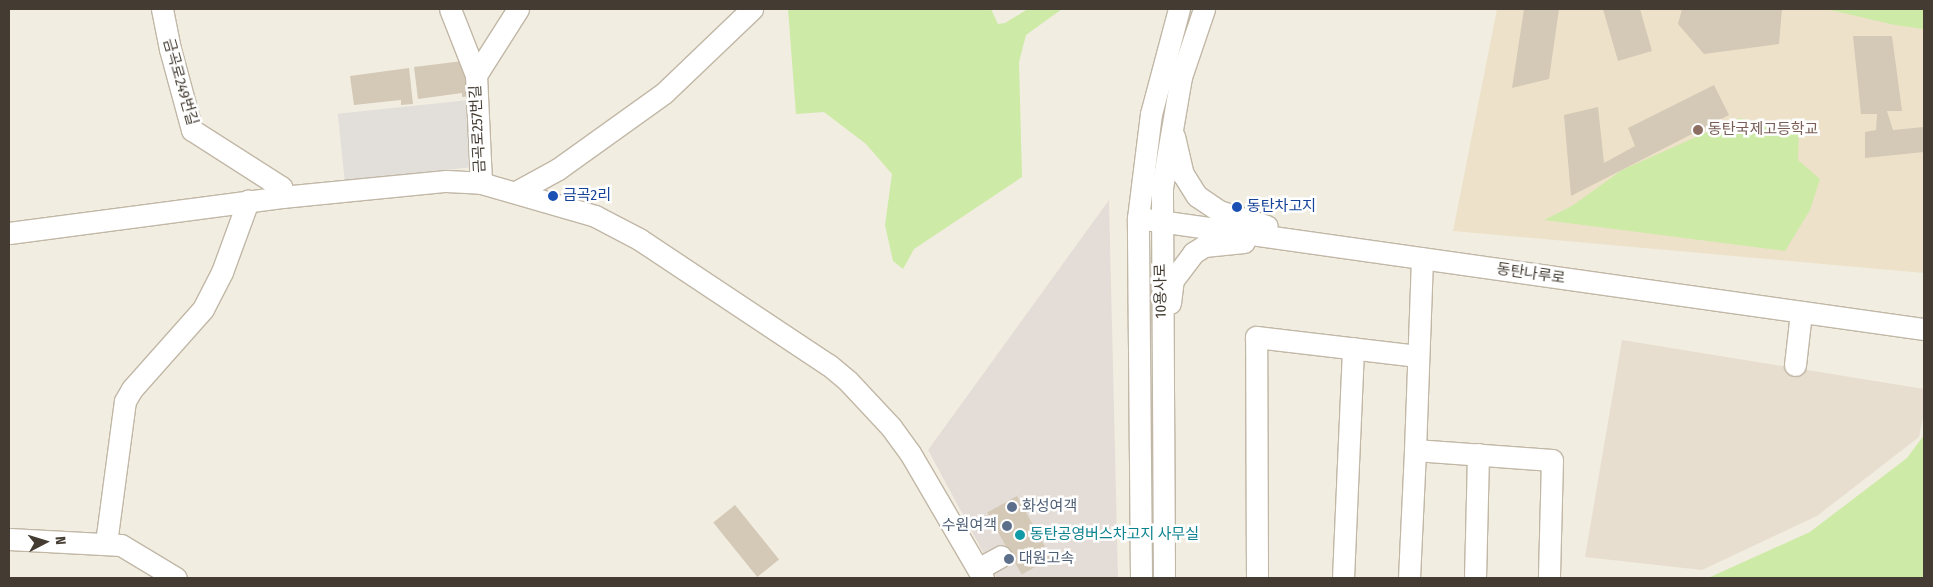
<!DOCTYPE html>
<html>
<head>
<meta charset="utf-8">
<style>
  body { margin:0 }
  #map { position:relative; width:1933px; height:587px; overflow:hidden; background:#f2ede1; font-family:"Fira Sans Condensed","Noto Sans KR",sans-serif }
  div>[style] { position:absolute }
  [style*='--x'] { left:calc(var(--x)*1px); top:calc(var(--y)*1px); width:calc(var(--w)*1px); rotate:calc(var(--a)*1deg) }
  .residential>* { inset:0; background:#e7decf }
  .industrial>* { inset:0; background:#e4ddd7 }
  .education>* { inset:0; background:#ede2c9 }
  .green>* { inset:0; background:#cdeaa6 }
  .parking>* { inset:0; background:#e2dfdb; transform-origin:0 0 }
  .building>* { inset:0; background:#d4c8b6; transform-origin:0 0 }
  .roads { filter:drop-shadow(1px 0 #c1b7a6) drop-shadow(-1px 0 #c1b7a6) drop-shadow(0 1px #c1b7a6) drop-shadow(0 -1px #c1b7a6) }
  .minor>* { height:21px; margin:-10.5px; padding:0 10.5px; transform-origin:10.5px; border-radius:10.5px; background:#fff }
  .dots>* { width:14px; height:14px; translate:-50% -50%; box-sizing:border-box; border:2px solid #fff; border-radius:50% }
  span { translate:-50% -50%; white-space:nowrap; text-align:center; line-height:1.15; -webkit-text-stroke:5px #fff; paint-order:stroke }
  .street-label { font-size:15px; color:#443c32 }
  .education-label { font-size:15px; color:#785e54 }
  .left { translate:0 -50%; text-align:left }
  .transit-label { font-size:15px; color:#164399 }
  .service-label { font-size:15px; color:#4e5e75 }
  .right { translate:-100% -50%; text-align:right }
  .culture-label { font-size:15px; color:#0d838f }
  .frame { position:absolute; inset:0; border:10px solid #443c32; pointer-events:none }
  .north { position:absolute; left:20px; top:517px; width:50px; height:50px; -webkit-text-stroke:4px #fff; paint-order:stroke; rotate:85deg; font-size:14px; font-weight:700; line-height:20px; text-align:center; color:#443c32 }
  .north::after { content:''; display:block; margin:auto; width:18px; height:22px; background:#443c32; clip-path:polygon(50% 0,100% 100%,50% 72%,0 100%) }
</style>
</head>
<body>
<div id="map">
  <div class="residential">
    <i style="clip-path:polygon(1622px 340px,1924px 389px,1924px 413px,1919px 437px,1817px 516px,1702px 570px,1585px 557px)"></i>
  </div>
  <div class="industrial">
    <i style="clip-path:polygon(1109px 200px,1118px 578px,997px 578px,928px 450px)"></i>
  </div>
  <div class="education">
    <i style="clip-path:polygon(1497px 9px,1826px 9px,1924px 29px,1924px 273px,1453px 231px)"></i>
  </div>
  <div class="green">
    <i style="clip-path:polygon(788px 9px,991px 9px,998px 24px,1005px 23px,1028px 9px,1062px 9px,1026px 35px,1019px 62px,1022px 177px,914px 249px,903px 269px,893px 261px,885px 225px,892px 174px,866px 144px,824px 112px,796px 114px)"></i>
    <i style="clip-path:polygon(1826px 9px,1924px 9px,1924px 29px,1895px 25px)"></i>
    <i style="clip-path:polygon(1739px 118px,1799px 133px,1798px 160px,1820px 179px,1810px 210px,1785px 251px,1544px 220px,1572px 206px,1622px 170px)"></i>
    <i style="clip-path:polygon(1924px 435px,1924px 578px,1708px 578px,1810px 532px,1907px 458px)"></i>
  </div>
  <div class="parking">
    <i style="left:469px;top:100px;width:67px;height:132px;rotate:84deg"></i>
  </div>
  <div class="building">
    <i style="clip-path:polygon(1524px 9px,1559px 9px,1549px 79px,1512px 88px)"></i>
    <i style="clip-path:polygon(1603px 9px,1640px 9px,1652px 51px,1618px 61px)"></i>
    <i style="clip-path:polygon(1682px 9px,1782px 9px,1779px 44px,1704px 54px,1678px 24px)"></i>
    <i style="clip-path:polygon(1853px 36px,1892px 36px,1902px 111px,1887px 111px,1893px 130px,1924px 127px,1924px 152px,1865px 158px,1865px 132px,1876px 130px,1877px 114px,1861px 114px)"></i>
    <i style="clip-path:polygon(463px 61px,471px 96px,462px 97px,462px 93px,418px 99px,414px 67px)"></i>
    <i style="clip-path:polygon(409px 68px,413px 104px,401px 105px,401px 100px,354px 105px,350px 76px)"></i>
    <i style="clip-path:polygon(1714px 85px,1729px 115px,1571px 196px,1564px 115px,1598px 107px,1604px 163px,1635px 146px,1628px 128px)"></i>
    <i style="left:1017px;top:496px;width:71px;height:34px;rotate:61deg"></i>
    <i style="left:735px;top:505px;width:70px;height:28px;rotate:51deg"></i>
  </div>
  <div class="roads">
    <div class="minor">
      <i style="--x:162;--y:9;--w:41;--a:78.7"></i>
      <i style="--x:170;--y:49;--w:84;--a:74.8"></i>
      <i style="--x:192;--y:130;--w:106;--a:32.6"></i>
      <i style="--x:281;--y:187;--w:10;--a:84"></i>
      <i style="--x:450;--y:9;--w:71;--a:68.5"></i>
      <i style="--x:476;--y:75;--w:108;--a:87.3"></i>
      <i style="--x:476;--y:75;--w:78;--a:-57.5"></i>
      <i style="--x:1174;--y:136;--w:39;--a:77"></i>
      <i style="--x:1183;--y:174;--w:26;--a:58"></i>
      <i style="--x:1197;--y:196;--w:27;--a:34"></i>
      <i style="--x:1219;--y:211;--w:50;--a:17.4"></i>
      <i style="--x:516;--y:192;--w:48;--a:-28.7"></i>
      <i style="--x:558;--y:169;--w:130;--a:-35.6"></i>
      <i style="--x:664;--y:93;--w:122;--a:-43.7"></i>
      <i style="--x:1138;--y:218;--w:794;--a:8.04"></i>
      <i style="--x:9;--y:233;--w:275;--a:-7.5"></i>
      <i style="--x:282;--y:197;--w:165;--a:-5.6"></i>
      <i style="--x:446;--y:181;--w:35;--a:3"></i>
      <i style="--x:481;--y:183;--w:119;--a:16.1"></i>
      <i style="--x:595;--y:216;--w:50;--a:27.6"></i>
      <i style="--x:639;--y:239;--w:228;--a:33.6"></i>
      <i style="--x:829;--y:365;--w:25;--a:40"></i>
      <i style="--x:848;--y:381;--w:63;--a:46.9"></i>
      <i style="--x:891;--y:427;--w:32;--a:54"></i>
      <i style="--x:910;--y:453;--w:145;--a:59.7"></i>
      <i style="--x:1170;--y:303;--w:23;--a:-83"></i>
      <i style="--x:1173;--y:280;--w:34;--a:-53"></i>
      <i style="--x:1193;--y:253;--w:13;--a:-32"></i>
      <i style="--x:1204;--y:246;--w:40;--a:-5.7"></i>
      <i style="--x:1795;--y:365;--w:53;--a:-83.5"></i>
      <i style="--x:1415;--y:450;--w:192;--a:-87.9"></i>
      <i style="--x:9;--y:539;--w:112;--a:3.1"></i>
      <i style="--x:121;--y:545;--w:64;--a:31"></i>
      <i style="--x:106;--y:543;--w:143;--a:-82.4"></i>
      <i style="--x:125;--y:401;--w:14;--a:-60"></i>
      <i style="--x:132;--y:389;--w:107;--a:-48.4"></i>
      <i style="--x:203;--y:309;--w:42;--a:-62.8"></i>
      <i style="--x:222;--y:272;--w:76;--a:-69.9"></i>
      <i style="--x:978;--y:569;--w:26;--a:-29"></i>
      <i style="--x:1141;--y:578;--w:360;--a:-90.5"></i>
      <i style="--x:1138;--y:218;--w:105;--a:-82.9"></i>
      <i style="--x:1151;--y:114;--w:109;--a:-75.1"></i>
      <i style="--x:1164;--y:578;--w:390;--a:-90.3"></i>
      <i style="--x:1162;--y:188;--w:113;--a:-80.3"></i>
      <i style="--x:1181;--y:77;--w:72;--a:-71.3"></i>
      <i style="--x:1257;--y:578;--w:241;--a:-90.2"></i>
      <i style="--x:1256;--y:337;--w:163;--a:6.7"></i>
      <i style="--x:1343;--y:578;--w:230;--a:-87.5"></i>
      <i style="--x:1409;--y:578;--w:128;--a:-87.3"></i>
      <i style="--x:1415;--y:450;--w:137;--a:4.2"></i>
      <i style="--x:1552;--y:460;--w:118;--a:91.5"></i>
      <i style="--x:1475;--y:578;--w:124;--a:-88.6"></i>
    </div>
  </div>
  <div class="dots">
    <i style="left:1698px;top:130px;background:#8d6e63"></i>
    <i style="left:553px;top:196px;background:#1a4fb4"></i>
    <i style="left:1237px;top:207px;background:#1a4fb4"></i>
    <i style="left:1012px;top:507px;background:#5c6f8a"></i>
    <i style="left:1007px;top:526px;background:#5c6f8a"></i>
    <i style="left:1020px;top:535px;background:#0f9aa8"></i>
    <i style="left:1009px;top:559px;background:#5c6f8a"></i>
  </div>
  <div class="street-label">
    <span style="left:180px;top:82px;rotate:74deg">금곡로249번길</span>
    <span style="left:478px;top:129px;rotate:-93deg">금곡로257번길</span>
    <span style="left:1531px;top:274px;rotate:8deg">동탄나루로</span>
    <span style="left:1161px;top:291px;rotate:-91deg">10용사로</span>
  </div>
  <div class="education-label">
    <span class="left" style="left:1708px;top:130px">동탄국제고등학교</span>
  </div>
  <div class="transit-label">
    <span class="left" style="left:563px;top:196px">금곡2리</span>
    <span class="left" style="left:1247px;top:207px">동탄차고지</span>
  </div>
  <div class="service-label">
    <span class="left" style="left:1022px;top:507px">화성여객</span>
    <span class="right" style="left:997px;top:526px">수원여객</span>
    <span class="left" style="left:1019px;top:559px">대원고속</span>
  </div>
  <div class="culture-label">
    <span class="left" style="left:1030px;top:535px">동탄공영버스차고지 사무실</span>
  </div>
  <div class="frame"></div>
  <div class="north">N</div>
</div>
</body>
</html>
